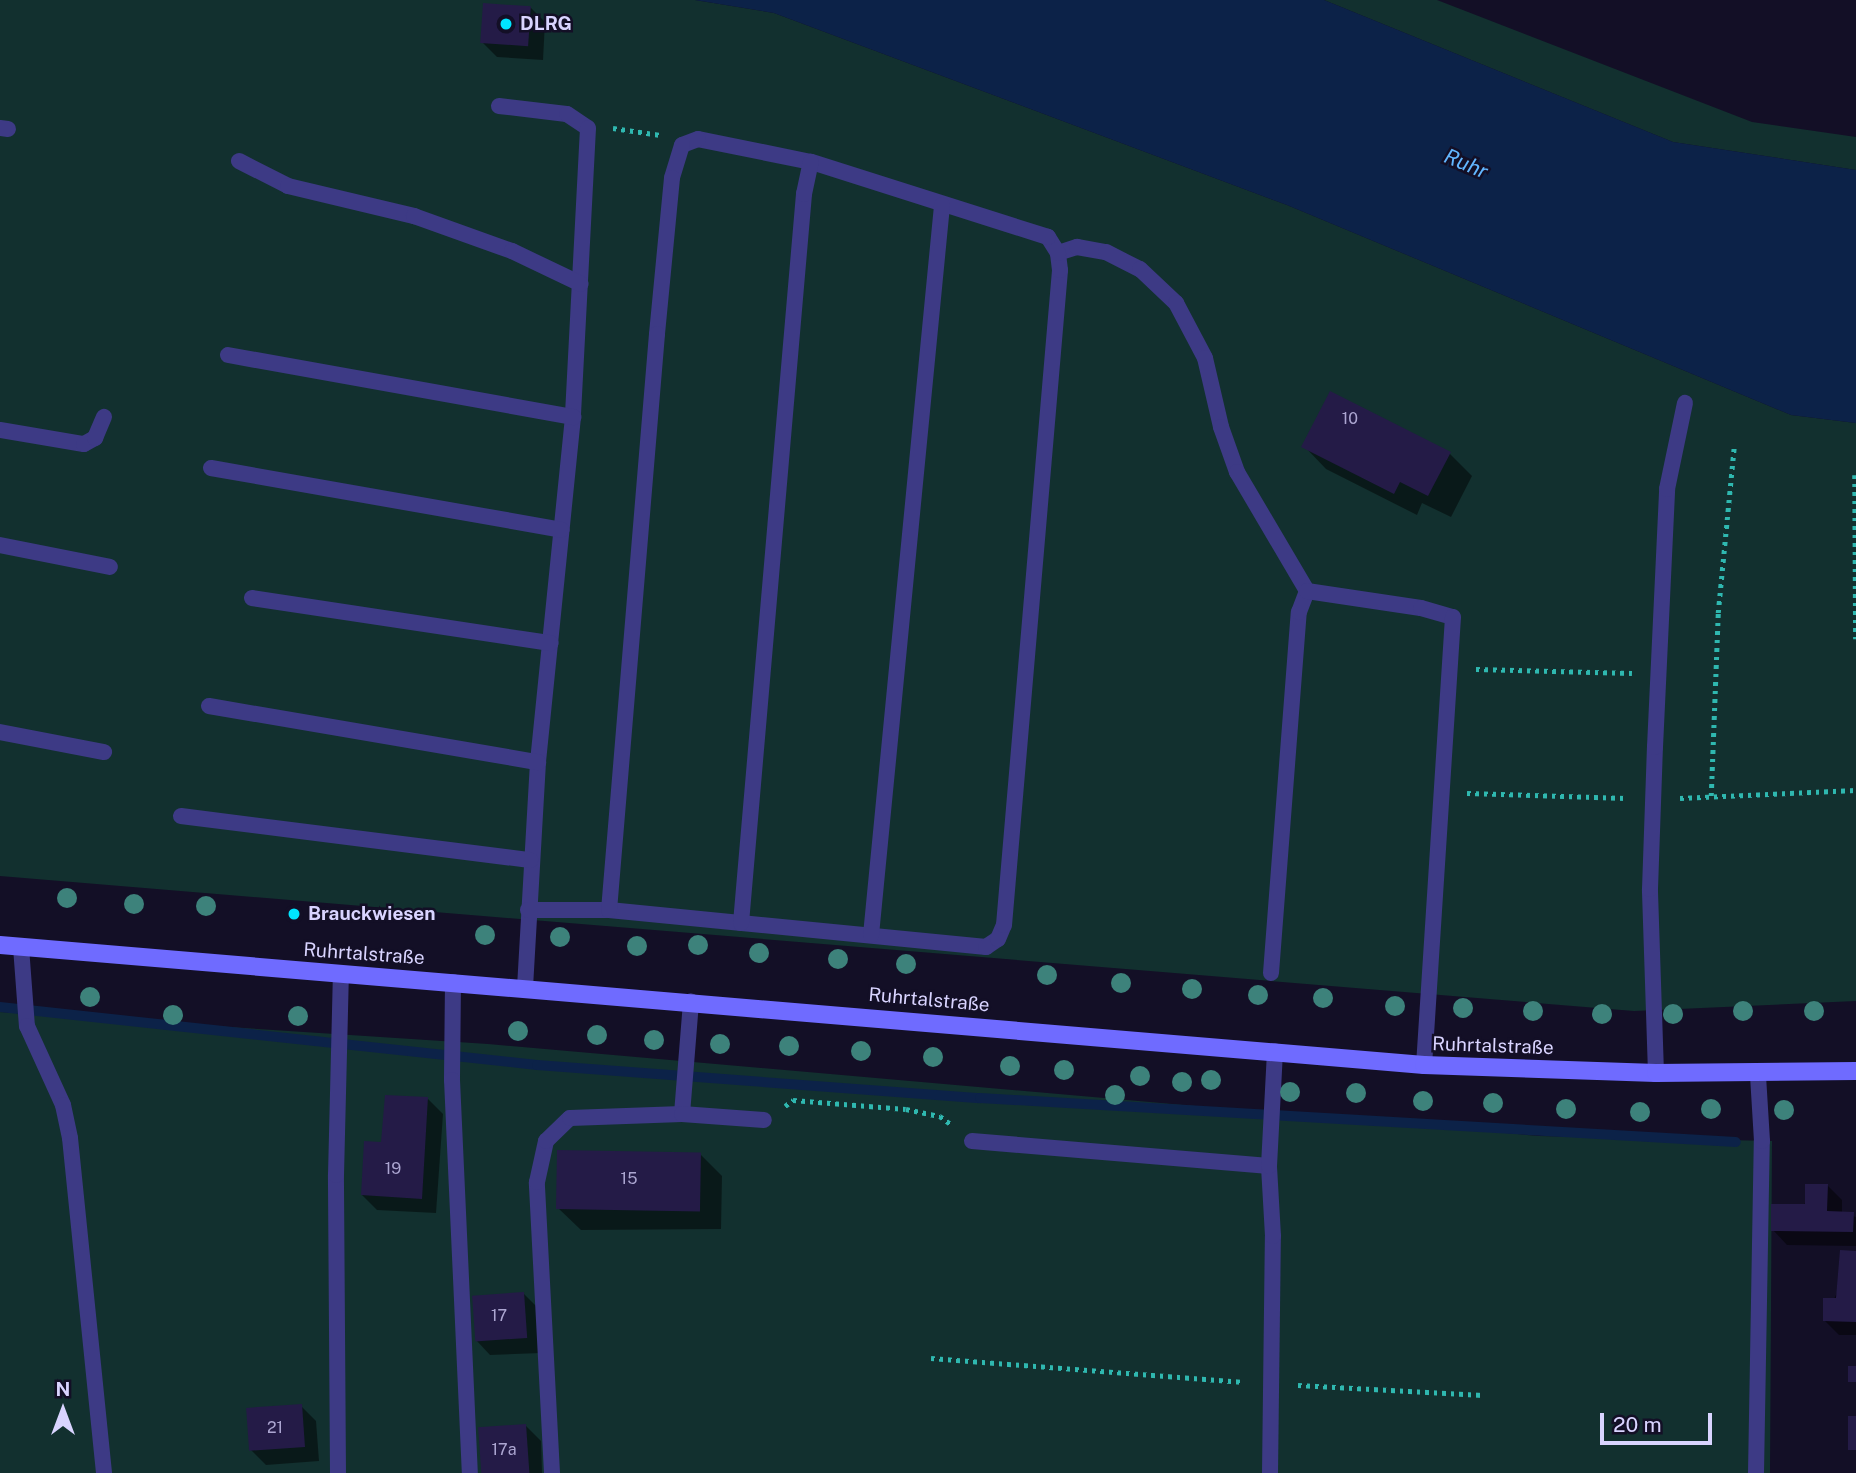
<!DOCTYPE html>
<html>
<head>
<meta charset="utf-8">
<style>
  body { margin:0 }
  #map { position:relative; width:1856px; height:1473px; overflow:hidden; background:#130f26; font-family:"Public Sans",sans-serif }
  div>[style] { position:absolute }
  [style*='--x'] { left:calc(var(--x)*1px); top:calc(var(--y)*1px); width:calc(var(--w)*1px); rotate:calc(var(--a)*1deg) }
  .green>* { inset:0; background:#12302f }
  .water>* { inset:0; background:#0c2248 }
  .shadow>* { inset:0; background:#0007 }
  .stream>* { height:10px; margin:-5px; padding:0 5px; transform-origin:5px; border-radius:5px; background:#0c2248 }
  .building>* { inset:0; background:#241b47; transform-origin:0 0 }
  .path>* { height:4.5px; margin-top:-2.25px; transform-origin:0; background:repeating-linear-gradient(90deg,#2fb8b0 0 3.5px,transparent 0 8.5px) }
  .lane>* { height:16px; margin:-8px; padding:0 8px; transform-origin:8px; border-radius:8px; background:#3d3a85 }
  .secondary>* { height:18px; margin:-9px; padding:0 9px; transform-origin:9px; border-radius:9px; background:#6f6bff }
  .trees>* { width:20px; height:20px; margin:-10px; border-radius:50%; background:#3d827b }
  .dots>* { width:19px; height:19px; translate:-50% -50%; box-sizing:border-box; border:4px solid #130f26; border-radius:50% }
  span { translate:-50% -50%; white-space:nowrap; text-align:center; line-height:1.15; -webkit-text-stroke:5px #130f26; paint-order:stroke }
  .number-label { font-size:16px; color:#aca6d1 }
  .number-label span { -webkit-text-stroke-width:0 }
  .poi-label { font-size:19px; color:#d9d4ff; font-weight:700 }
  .left { translate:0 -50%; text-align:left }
  .street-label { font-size:19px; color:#d9d4ff }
  .water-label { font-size:21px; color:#62b6ff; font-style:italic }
  .north { position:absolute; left:28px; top:1375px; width:70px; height:70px; -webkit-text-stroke:5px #130f26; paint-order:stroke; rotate:0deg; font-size:19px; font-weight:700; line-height:28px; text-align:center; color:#d9d4ff }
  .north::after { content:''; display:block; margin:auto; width:24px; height:32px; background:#d9d4ff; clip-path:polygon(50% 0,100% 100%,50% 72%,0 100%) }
  .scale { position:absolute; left:1600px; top:1413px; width:112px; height:32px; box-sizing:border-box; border:4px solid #d9d4ff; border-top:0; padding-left:9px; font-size:21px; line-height:24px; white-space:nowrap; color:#d9d4ff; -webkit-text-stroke:5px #130f26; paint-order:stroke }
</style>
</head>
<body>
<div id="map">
  <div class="green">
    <i style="clip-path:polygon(0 0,695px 0,774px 13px,1287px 205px,1791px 415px,1856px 423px,1856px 1001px,1634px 1011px,0 876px)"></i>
    <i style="clip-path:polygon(1324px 0,1437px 0,1752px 122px,1856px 137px,1856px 170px,1673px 142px)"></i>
    <i style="clip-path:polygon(0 1012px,488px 1044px,1539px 1136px,1772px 1141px,1770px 1473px,0 1473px)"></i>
  </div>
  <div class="water">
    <i style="clip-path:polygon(695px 0,1324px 0,1673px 142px,1856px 170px,1856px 423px,1791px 415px,1287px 205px,774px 13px)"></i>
  </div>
  <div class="shadow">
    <i style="clip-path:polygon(530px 7px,545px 22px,543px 60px,497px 57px,482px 42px)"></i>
    <i style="clip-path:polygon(1304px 446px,1450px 454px,1472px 476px,1451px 517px,1422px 503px,1417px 515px,1326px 469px)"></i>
    <i style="clip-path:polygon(428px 1099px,443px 1114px,436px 1213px,377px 1210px,362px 1195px,383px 1143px)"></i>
    <i style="clip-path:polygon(700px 1154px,722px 1176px,721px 1229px,581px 1230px,558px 1208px)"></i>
    <i style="clip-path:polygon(1827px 1185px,1842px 1200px,1842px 1213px,1856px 1217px,1856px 1246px,1787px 1245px,1773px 1230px)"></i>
    <i style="clip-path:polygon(1856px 1253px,1856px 1335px,1839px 1335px,1824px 1320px)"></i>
    <i style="clip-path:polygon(524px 1294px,539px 1309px,541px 1353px,490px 1355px,476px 1340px)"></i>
    <i style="clip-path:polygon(301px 1406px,316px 1421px,319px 1461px,266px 1465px,251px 1450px)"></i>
    <i style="clip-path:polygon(526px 1426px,541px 1441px,542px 1473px,482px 1473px)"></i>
  </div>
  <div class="stream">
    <i style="--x:0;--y:1007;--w:540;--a:6.16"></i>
    <i style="--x:537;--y:1065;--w:444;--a:4.3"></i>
    <i style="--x:980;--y:1098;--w:757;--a:3.33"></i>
  </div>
  <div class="building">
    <i style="left:483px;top:3px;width:48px;height:40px;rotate:4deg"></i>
    <i style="clip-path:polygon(1330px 391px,1451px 452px,1428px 496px,1400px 482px,1394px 494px,1301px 447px)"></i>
    <i style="clip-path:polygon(385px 1095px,428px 1097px,422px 1199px,361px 1195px,364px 1141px,381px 1142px)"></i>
    <i style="left:557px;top:1150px;width:144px;height:59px;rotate:1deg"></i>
    <i style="clip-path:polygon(1805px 1184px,1828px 1184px,1827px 1211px,1854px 1212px,1853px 1232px,1771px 1231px,1771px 1204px,1805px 1204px)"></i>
    <i style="clip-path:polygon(1840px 1250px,1856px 1251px,1856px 1322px,1823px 1321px,1823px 1298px,1836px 1298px)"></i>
    <i style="left:524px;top:1292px;width:46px;height:52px;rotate:86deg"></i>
    <i style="left:1848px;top:1366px;width:8px;height:16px"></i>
    <i style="left:302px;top:1404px;width:43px;height:56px;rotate:86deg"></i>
    <i style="left:1848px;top:1416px;width:8px;height:34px"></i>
    <i style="left:526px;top:1424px;width:49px;height:48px;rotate:86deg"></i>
  </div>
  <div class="path">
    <i style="--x:613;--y:128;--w:48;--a:8.5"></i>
    <i style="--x:1855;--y:475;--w:164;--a:89.7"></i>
    <i style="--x:1476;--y:669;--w:156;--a:1.5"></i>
    <i style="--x:1467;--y:793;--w:159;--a:1.8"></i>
    <i style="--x:1711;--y:796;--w:183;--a:-87.8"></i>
    <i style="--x:1718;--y:613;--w:167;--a:-84.5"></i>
    <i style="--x:1680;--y:798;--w:176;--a:-2.6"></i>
    <i style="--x:785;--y:1106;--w:10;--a:-37"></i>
    <i style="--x:793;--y:1100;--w:113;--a:4.6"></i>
    <i style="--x:906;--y:1109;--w:35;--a:12"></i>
    <i style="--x:940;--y:1116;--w:15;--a:37"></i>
    <i style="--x:931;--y:1358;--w:314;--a:4.4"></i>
    <i style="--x:1298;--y:1385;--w:185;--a:3.1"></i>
  </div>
  <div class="lane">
    <i style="--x:499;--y:106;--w:68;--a:6.7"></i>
    <i style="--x:567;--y:114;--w:25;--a:34"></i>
    <i style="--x:588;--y:128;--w:289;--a:93"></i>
    <i style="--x:573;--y:417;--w:347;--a:95.8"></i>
    <i style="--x:538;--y:762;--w:225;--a:93.3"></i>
    <i style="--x:0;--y:128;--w:8;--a:7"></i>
    <i style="--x:239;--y:161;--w:55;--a:27"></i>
    <i style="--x:288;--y:186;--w:130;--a:13.4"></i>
    <i style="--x:414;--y:216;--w:104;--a:19.7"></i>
    <i style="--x:512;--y:251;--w:76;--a:25.6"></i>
    <i style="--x:1058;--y:253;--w:20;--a:-18"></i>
    <i style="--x:1077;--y:247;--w:29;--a:10"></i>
    <i style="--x:1106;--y:252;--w:38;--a:27"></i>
    <i style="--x:1140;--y:269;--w:50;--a:43.4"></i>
    <i style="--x:1176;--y:303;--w:62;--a:62.2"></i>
    <i style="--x:1205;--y:358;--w:71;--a:76.9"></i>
    <i style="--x:1221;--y:427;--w:48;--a:70.4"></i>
    <i style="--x:1237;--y:472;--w:138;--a:59.5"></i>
    <i style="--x:228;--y:355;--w:351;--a:10.2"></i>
    <i style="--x:0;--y:430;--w:85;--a:9.5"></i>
    <i style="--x:84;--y:444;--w:13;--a:-29"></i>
    <i style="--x:95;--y:438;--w:23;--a:-67"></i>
    <i style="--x:211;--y:468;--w:356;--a:10"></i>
    <i style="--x:0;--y:545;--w:112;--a:11.3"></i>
    <i style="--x:252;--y:598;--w:302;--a:8.6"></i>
    <i style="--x:209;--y:706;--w:334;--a:9.7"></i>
    <i style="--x:0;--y:732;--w:106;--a:10.9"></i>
    <i style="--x:181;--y:816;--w:352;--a:7.2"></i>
    <i style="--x:528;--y:910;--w:81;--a:0"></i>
    <i style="--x:609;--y:910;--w:379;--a:5.6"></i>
    <i style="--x:986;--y:947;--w:14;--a:-34"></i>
    <i style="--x:998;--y:939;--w:15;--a:-67"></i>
    <i style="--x:1004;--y:925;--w:657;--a:-85.11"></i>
    <i style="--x:1060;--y:270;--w:17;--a:-97"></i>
    <i style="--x:1058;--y:253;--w:19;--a:-122"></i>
    <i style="--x:1048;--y:237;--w:249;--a:-162.4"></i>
    <i style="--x:811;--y:162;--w:115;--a:-168.5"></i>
    <i style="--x:698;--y:139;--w:17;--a:159"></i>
    <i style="--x:682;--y:145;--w:34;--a:107"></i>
    <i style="--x:672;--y:178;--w:157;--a:95.5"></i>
    <i style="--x:657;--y:334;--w:578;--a:94.76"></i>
    <i style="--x:741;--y:923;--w:732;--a:-85.06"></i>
    <i style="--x:804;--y:194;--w:33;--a:-78"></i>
    <i style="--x:871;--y:935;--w:733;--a:-84.44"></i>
    <i style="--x:21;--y:947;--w:79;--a:85.7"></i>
    <i style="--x:27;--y:1026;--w:87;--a:65.5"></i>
    <i style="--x:63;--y:1105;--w:34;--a:78"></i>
    <i style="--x:70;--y:1138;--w:337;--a:84.2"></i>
    <i style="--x:1271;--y:973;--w:362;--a:-85.6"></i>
    <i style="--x:1299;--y:612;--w:22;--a:-69"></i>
    <i style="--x:1307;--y:591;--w:115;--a:8.5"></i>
    <i style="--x:1421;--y:608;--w:33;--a:16"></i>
    <i style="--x:1453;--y:617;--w:449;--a:93.7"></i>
    <i style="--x:453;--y:982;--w:98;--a:90.6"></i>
    <i style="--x:452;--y:1080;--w:393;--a:87.4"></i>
    <i style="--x:1656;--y:1073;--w:184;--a:-91.9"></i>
    <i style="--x:1650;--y:889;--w:142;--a:-88"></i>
    <i style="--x:1655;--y:747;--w:258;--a:-87.3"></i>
    <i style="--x:1667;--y:489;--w:88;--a:-78.2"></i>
    <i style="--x:682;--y:1114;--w:113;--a:-85.4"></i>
    <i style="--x:972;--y:1141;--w:298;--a:4.8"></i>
    <i style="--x:338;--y:1473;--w:298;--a:-90.4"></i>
    <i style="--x:336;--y:1175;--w:201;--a:-88.6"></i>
    <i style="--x:552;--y:1473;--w:291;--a:-93"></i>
    <i style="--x:537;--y:1182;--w:42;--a:-77.6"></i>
    <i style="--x:546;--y:1141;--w:33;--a:-44"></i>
    <i style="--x:570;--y:1118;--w:112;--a:-2"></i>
    <i style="--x:682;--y:1114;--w:82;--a:4.2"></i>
    <i style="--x:1270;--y:1473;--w:237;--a:-89.3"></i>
    <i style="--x:1273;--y:1236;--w:70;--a:-93.3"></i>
    <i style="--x:1269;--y:1166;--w:115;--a:-87"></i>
    <i style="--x:1756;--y:1473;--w:332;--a:-89"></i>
    <i style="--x:1762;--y:1141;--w:66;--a:-93.5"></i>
  </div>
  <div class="secondary">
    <i style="--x:0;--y:945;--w:1429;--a:4.82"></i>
    <i style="--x:1424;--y:1065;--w:232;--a:2"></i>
    <i style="--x:1656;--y:1073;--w:200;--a:-0.6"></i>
  </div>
  <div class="trees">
    <i style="left:67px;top:898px"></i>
    <i style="left:134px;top:904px"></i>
    <i style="left:206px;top:906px"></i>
    <i style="left:485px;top:935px"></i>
    <i style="left:560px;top:937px"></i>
    <i style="left:698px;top:945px"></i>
    <i style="left:637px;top:946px"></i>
    <i style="left:759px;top:953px"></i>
    <i style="left:838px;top:959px"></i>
    <i style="left:906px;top:964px"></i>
    <i style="left:1047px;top:975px"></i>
    <i style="left:1121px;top:983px"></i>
    <i style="left:1192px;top:989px"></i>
    <i style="left:1258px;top:995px"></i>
    <i style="left:90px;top:997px"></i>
    <i style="left:1323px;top:998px"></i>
    <i style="left:1395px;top:1006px"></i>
    <i style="left:1463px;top:1008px"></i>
    <i style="left:1533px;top:1011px"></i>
    <i style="left:1743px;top:1011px"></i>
    <i style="left:1814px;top:1011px"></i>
    <i style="left:1602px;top:1014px"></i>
    <i style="left:1673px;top:1014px"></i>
    <i style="left:173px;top:1015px"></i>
    <i style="left:298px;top:1016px"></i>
    <i style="left:518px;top:1031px"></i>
    <i style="left:597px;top:1035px"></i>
    <i style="left:654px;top:1040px"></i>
    <i style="left:720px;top:1044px"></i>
    <i style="left:789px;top:1046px"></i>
    <i style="left:861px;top:1051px"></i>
    <i style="left:933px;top:1057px"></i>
    <i style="left:1010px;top:1066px"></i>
    <i style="left:1064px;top:1070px"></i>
    <i style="left:1140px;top:1076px"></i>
    <i style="left:1211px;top:1080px"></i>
    <i style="left:1182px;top:1082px"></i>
    <i style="left:1290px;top:1092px"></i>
    <i style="left:1356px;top:1093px"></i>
    <i style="left:1115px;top:1095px"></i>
    <i style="left:1423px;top:1101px"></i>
    <i style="left:1493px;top:1103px"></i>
    <i style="left:1566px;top:1109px"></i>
    <i style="left:1711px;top:1109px"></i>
    <i style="left:1784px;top:1110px"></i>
    <i style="left:1640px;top:1112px"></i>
  </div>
  <div class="dots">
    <i style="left:506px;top:24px;background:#00e5ff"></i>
    <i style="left:294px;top:914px;background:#00e5ff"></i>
  </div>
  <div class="number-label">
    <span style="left:1350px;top:419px">10</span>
    <span style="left:393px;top:1169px">19</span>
    <span style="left:629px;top:1179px">15</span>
    <span style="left:499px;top:1316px">17</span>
    <span style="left:275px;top:1428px">21</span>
    <span style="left:504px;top:1450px">17a</span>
  </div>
  <div class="poi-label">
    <span class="left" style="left:520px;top:24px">DLRG</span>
    <span class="left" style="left:308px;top:914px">Brauckwiesen</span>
  </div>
  <div class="street-label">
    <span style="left:364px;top:954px;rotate:4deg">Ruhrtalstraße</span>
    <span style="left:929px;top:1000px;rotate:5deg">Ruhrtalstraße</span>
    <span style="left:1493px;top:1046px;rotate:2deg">Ruhrtalstraße</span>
  </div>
  <div class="water-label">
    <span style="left:1466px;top:164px;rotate:23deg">Ruhr</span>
  </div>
  <div class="north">N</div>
  <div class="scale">20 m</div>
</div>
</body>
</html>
